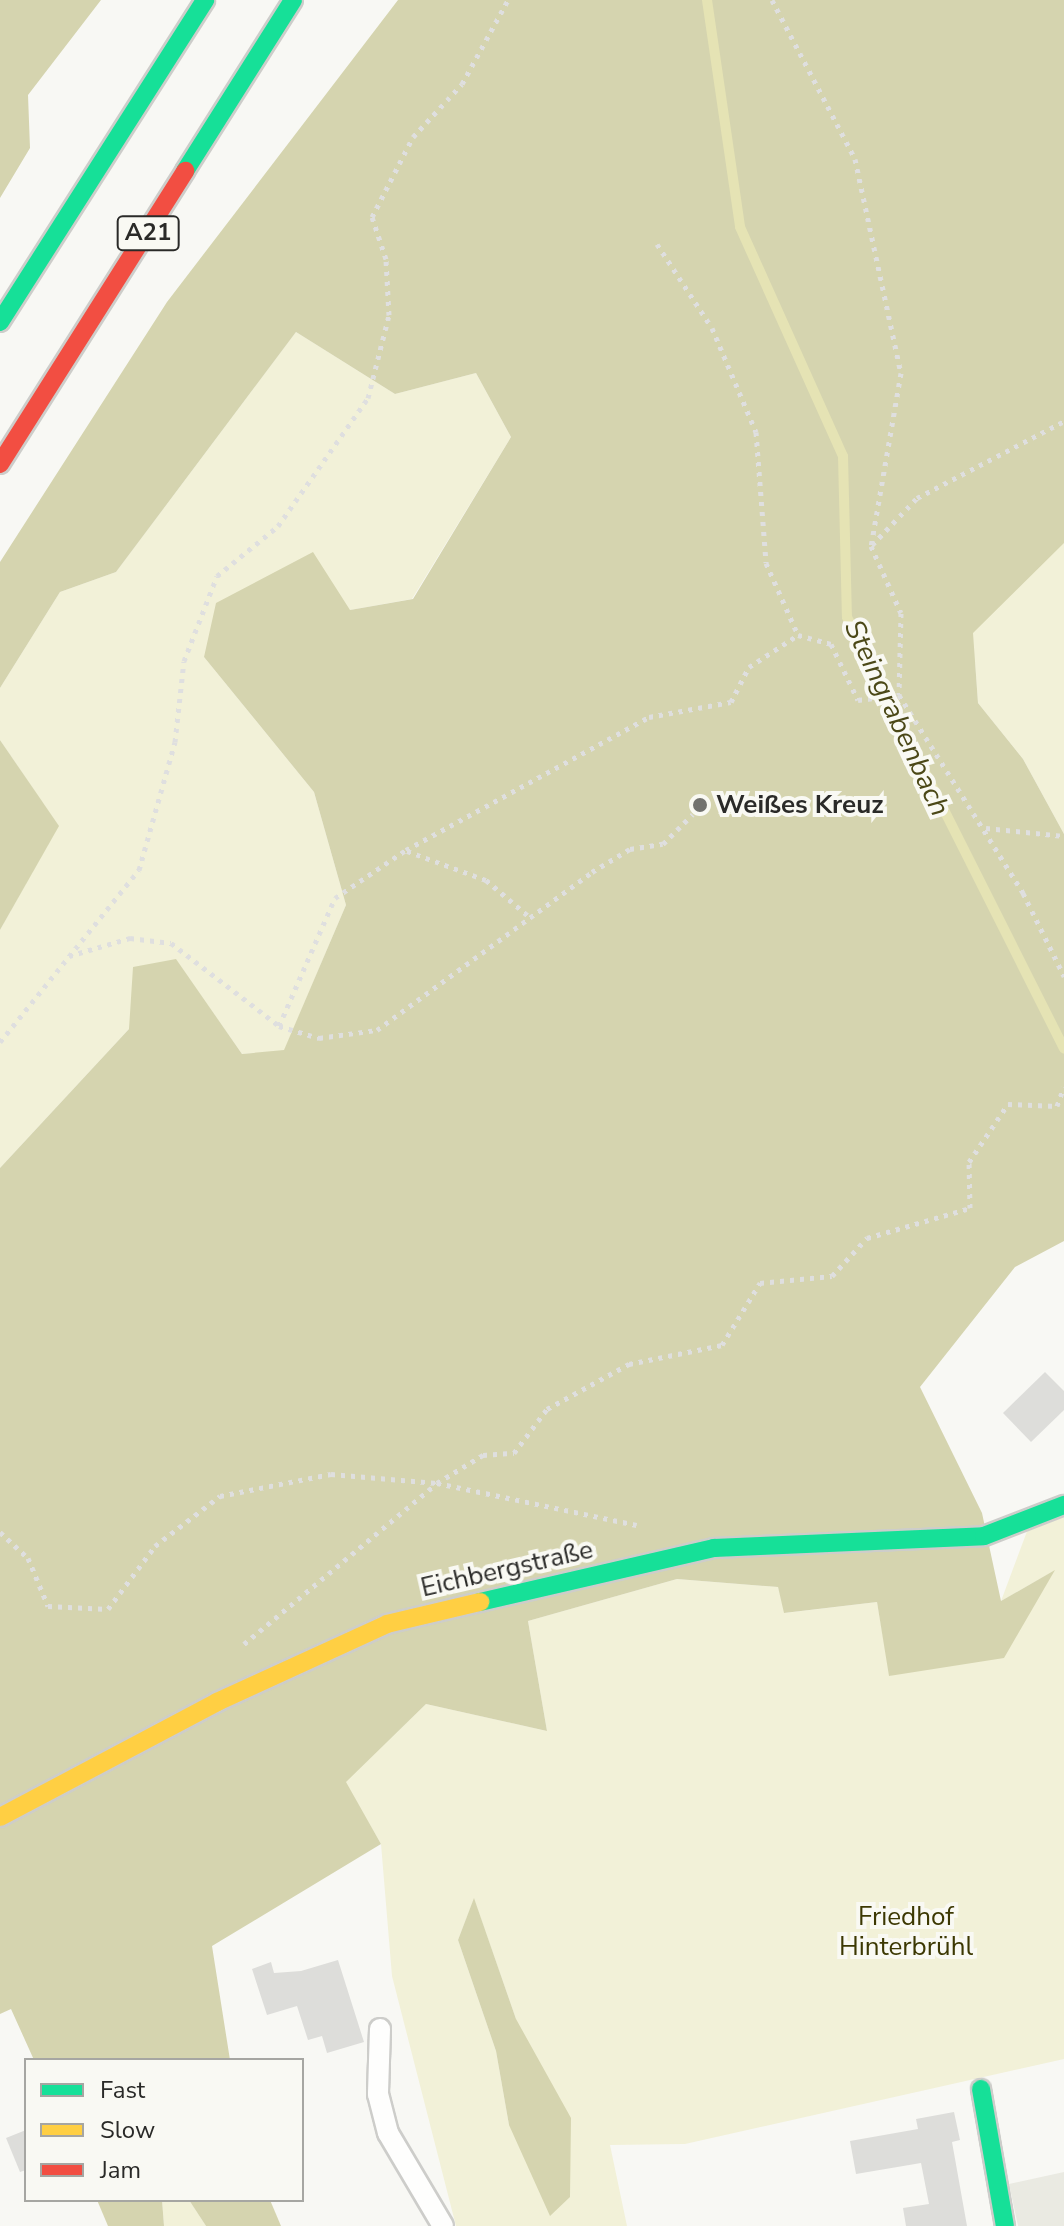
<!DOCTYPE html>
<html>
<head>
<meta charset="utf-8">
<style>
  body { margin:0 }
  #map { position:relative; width:1064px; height:2226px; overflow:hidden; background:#f8f8f4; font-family:"Nunito Sans",sans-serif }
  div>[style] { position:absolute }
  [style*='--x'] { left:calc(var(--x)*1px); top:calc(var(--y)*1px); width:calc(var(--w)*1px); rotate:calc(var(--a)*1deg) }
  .built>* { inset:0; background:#eaeae2 }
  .green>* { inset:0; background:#f2f1d8 }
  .forest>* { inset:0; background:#d5d4af }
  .stream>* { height:10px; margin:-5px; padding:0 5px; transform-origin:5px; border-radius:5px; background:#e5e3b4 }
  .building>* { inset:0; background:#ddddda }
  .path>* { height:5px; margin-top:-2.5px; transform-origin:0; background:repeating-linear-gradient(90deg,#dfdfdf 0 4px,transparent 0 10px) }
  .roads { filter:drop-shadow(2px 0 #cdcdca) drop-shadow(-2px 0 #cdcdca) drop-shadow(0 2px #cdcdca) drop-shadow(0 -2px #cdcdca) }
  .lane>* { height:20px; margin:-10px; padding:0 10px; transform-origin:10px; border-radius:10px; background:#fefefd }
  .fast>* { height:18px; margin:-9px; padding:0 9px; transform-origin:9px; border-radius:9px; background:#16e098 }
  .slow>* { height:18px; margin:-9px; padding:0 9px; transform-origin:9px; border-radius:9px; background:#ffcf43 }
  .jam>* { height:18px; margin:-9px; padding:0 9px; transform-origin:9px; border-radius:9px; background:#f24e42 }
  .dots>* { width:22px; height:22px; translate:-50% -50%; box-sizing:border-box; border:4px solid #f9f9f3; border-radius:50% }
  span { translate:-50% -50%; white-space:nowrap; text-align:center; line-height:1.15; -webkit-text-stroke:8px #f9f9f3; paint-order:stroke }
  .shield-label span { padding:2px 6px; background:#f9f9f3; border:2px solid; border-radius:6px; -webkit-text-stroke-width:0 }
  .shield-label { font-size:24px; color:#2a2a28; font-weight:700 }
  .poi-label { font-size:26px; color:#2a2a28; font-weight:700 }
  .left { translate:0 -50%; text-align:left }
  .street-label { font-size:26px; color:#2a2a28 }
  .park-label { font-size:26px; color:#3c3803 }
  .water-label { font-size:28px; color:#4b4817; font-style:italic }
  .legend { position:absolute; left:24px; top:2058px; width:280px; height:144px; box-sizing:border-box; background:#f9f9f3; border:2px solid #a6a6a2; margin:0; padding:10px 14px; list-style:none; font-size:24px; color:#2a2a28 }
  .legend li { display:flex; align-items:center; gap:16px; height:40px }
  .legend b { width:40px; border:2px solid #a6a6a2 }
</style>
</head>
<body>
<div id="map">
  <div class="built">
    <i style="clip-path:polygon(1064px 2172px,1064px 2226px,1018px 2226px,1009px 2184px)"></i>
  </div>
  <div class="green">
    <i style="clip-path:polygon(296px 332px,395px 394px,476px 373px,511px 437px,412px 599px,350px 610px,204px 657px,314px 792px,346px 905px,284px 1051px,242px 1054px,176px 960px,129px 1029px,0 1168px,0 930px,58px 826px,0 740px,0 688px,60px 592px,116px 572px)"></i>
    <i style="clip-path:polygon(1064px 456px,1064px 834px,1023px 759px,978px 703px,975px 662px,890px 501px)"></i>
    <i style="clip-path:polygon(evenodd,1064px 1505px,1064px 2059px,685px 2144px,610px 2145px,627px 2226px,456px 2226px,392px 1976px,381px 1844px,345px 1782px,426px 1704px,547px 1731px,528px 1621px,677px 1579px,778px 1587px,785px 1613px,877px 1602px,890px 1676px,1054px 1571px,1001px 1601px,1032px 1518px,1064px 1505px,474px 1899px,516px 2019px,509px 2125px,496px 2051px,458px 1940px,474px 1899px)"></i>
    <i style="clip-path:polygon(162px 2200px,189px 2200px,206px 2226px,164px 2226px)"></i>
  </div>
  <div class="forest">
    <i style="clip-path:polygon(0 0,101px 0,28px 95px,30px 148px,0 198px)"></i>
    <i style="clip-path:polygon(398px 0,1064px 0,1064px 543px,973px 633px,978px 703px,1023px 759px,1064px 834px,1064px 1241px,1015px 1267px,920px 1387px,982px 1513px,1001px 1601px,1055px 1570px,1004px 1658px,889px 1676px,877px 1602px,784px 1613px,778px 1587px,677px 1579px,528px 1621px,547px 1731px,426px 1704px,346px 1782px,381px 1844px,212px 1946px,230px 2060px,34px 2060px,11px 2009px,0 2014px,0 1168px,129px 1029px,133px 967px,176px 959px,242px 1054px,284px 1050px,346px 905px,314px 792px,204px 657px,216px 603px,313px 552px,350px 610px,413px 599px,511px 437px,476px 373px,395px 394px,296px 332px,116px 572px,60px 592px,0 688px,0 562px,167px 302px)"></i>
    <i style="clip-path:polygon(0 740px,59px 826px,0 930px)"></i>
    <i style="clip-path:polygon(474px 1898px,516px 2019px,571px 2118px,570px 2197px,550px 2216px,509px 2125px,496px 2051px,458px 1940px)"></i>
    <i style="clip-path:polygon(97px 2200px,162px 2200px,164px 2226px,108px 2226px)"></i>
    <i style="clip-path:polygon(189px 2200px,270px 2200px,281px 2226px,206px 2226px)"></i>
  </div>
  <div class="stream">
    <i style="--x:707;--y:0;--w:229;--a:81.7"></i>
    <i style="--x:740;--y:227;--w:251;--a:65.8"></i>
    <i style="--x:843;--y:456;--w:161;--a:88.6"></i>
    <i style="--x:847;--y:617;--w:483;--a:63.3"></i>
  </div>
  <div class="building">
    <i style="clip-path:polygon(1045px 1372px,1064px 1391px,1064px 1410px,1031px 1442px,1003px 1413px)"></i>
    <i style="clip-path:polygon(338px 1960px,364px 2042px,327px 2053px,322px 2036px,308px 2040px,297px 2006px,267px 2015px,252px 1969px,271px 1962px,274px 1973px,301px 1971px)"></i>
    <i style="clip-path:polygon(954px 2112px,960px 2140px,952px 2142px,967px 2226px,906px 2226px,903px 2208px,929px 2204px,921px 2163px,856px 2174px,850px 2141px,918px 2129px,916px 2119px)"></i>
    <i style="clip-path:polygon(26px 2130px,26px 2170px,20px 2172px,6px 2138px)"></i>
  </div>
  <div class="path">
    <i style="--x:772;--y:0;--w:179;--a:62.4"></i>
    <i style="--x:855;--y:159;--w:219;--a:77.9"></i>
    <i style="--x:901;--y:373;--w:176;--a:99.8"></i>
    <i style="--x:871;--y:546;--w:73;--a:65.9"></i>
    <i style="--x:901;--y:613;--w:82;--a:91.4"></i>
    <i style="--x:899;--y:695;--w:234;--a:57.9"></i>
    <i style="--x:1023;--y:893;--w:93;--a:63.7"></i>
    <i style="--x:657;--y:244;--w:100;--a:56.8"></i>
    <i style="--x:712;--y:328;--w:113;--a:67.1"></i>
    <i style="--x:756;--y:432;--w:131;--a:85.6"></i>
    <i style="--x:766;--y:563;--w:79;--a:66"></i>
    <i style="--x:872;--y:545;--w:65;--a:-46.2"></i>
    <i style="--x:917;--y:498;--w:166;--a:-27.6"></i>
    <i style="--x:986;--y:828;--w:78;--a:5.9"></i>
    <i style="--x:407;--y:851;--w:84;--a:20.2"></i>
    <i style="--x:486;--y:880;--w:60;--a:40.3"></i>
    <i style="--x:69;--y:956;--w:64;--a:-16.4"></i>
    <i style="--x:130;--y:938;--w:41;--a:7"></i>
    <i style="--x:171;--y:943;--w:136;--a:37.5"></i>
    <i style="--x:279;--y:1026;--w:42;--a:16.7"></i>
    <i style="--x:319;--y:1038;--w:59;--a:-7.9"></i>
    <i style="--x:377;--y:1030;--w:267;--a:-36.3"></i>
    <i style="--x:592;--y:872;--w:44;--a:-31.2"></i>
    <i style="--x:630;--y:849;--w:33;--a:-9"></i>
    <i style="--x:663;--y:844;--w:42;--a:-45"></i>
    <i style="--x:279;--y:1026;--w:140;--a:-66.4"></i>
    <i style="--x:335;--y:898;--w:86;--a:-34.1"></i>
    <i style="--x:406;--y:850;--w:277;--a:-28.7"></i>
    <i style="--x:649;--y:717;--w:83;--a:-10.4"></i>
    <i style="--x:731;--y:702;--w:39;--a:-63"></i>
    <i style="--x:749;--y:667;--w:59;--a:-33.1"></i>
    <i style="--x:798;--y:635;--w:34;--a:15"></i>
    <i style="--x:831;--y:644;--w:62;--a:64.3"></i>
    <i style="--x:858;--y:700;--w:41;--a:-7"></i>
    <i style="--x:0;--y:1042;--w:221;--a:-51.1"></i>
    <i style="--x:139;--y:870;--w:133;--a:-74.3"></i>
    <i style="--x:175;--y:742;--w:81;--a:-83.7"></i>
    <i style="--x:184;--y:661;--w:91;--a:-68.8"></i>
    <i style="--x:217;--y:576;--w:79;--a:-39.3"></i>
    <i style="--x:278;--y:526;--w:156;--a:-54.9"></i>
    <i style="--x:368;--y:398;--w:86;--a:-75.8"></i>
    <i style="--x:389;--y:315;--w:56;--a:-93.1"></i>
    <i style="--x:386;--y:259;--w:44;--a:-108.4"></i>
    <i style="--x:372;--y:217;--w:90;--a:-62.9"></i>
    <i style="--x:413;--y:137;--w:72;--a:-47.2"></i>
    <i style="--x:462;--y:84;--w:96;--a:-61.3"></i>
    <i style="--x:0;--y:1532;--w:38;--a:43"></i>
    <i style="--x:28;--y:1558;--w:52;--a:67.4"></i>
    <i style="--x:48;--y:1606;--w:60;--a:2.9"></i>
    <i style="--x:108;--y:1609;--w:79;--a:-53.3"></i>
    <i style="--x:155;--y:1546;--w:82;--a:-37.6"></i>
    <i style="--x:220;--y:1496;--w:113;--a:-11.2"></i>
    <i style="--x:331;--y:1474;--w:106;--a:4.9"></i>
    <i style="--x:437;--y:1483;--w:204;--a:11.9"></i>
    <i style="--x:244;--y:1644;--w:251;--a:-39.8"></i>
    <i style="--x:437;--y:1483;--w:54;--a:-31.3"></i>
    <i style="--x:483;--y:1455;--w:31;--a:-4"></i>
    <i style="--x:514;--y:1453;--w:55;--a:-53.1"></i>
    <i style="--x:547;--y:1409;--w:94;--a:-28.8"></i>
    <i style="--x:629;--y:1364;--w:95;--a:-11.5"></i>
    <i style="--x:722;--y:1345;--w:73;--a:-58.5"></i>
    <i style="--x:760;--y:1283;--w:72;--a:-5.6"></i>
    <i style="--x:832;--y:1276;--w:52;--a:-47.4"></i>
    <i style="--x:867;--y:1238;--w:107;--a:-16.2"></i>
    <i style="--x:970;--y:1208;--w:46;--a:-91.2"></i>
    <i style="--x:969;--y:1162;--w:70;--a:-56.1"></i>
    <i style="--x:1008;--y:1104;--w:49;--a:2.3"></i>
    <i style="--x:1057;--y:1106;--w:20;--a:-70"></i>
  </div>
  <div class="roads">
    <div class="lane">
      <i style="--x:380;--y:2029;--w:65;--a:91.8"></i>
      <i style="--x:378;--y:2094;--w:40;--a:75.6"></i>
      <i style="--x:388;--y:2133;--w:108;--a:59.4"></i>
    </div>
    <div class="fast">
      <i style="--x:185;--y:171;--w:202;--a:-57.7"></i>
      <i style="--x:0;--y:322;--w:382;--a:-57.5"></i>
      <i style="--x:480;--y:1602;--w:240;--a:-13"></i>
      <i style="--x:714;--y:1548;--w:270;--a:-2.5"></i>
      <i style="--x:984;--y:1536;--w:86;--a:-21.2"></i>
      <i style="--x:981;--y:2089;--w:139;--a:80.1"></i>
    </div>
    <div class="slow">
      <i style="--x:0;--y:1817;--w:246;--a:-27.9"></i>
      <i style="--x:217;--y:1702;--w:187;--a:-24.6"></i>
      <i style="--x:387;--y:1624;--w:96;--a:-13.3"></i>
    </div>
    <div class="jam">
      <i style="--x:0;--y:464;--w:347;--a:-57.7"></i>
    </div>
  </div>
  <div class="dots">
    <i style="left:700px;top:805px;background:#72726f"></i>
  </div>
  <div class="shield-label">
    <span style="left:148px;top:233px">A21</span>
  </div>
  <div class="poi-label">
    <span class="left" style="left:716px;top:805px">Weißes Kreuz</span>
  </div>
  <div class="street-label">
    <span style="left:507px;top:1569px;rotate:-13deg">Eichbergstraße</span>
  </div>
  <div class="park-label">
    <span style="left:906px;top:1932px">Friedhof<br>Hinterbrühl</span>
  </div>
  <div class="water-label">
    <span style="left:897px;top:718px;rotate:65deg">Steingrabenbach</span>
  </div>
  <ul class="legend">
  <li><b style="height:10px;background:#16e098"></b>Fast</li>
  <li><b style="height:10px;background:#ffcf43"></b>Slow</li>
  <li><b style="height:10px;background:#f24e42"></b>Jam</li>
  </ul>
</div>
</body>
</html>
